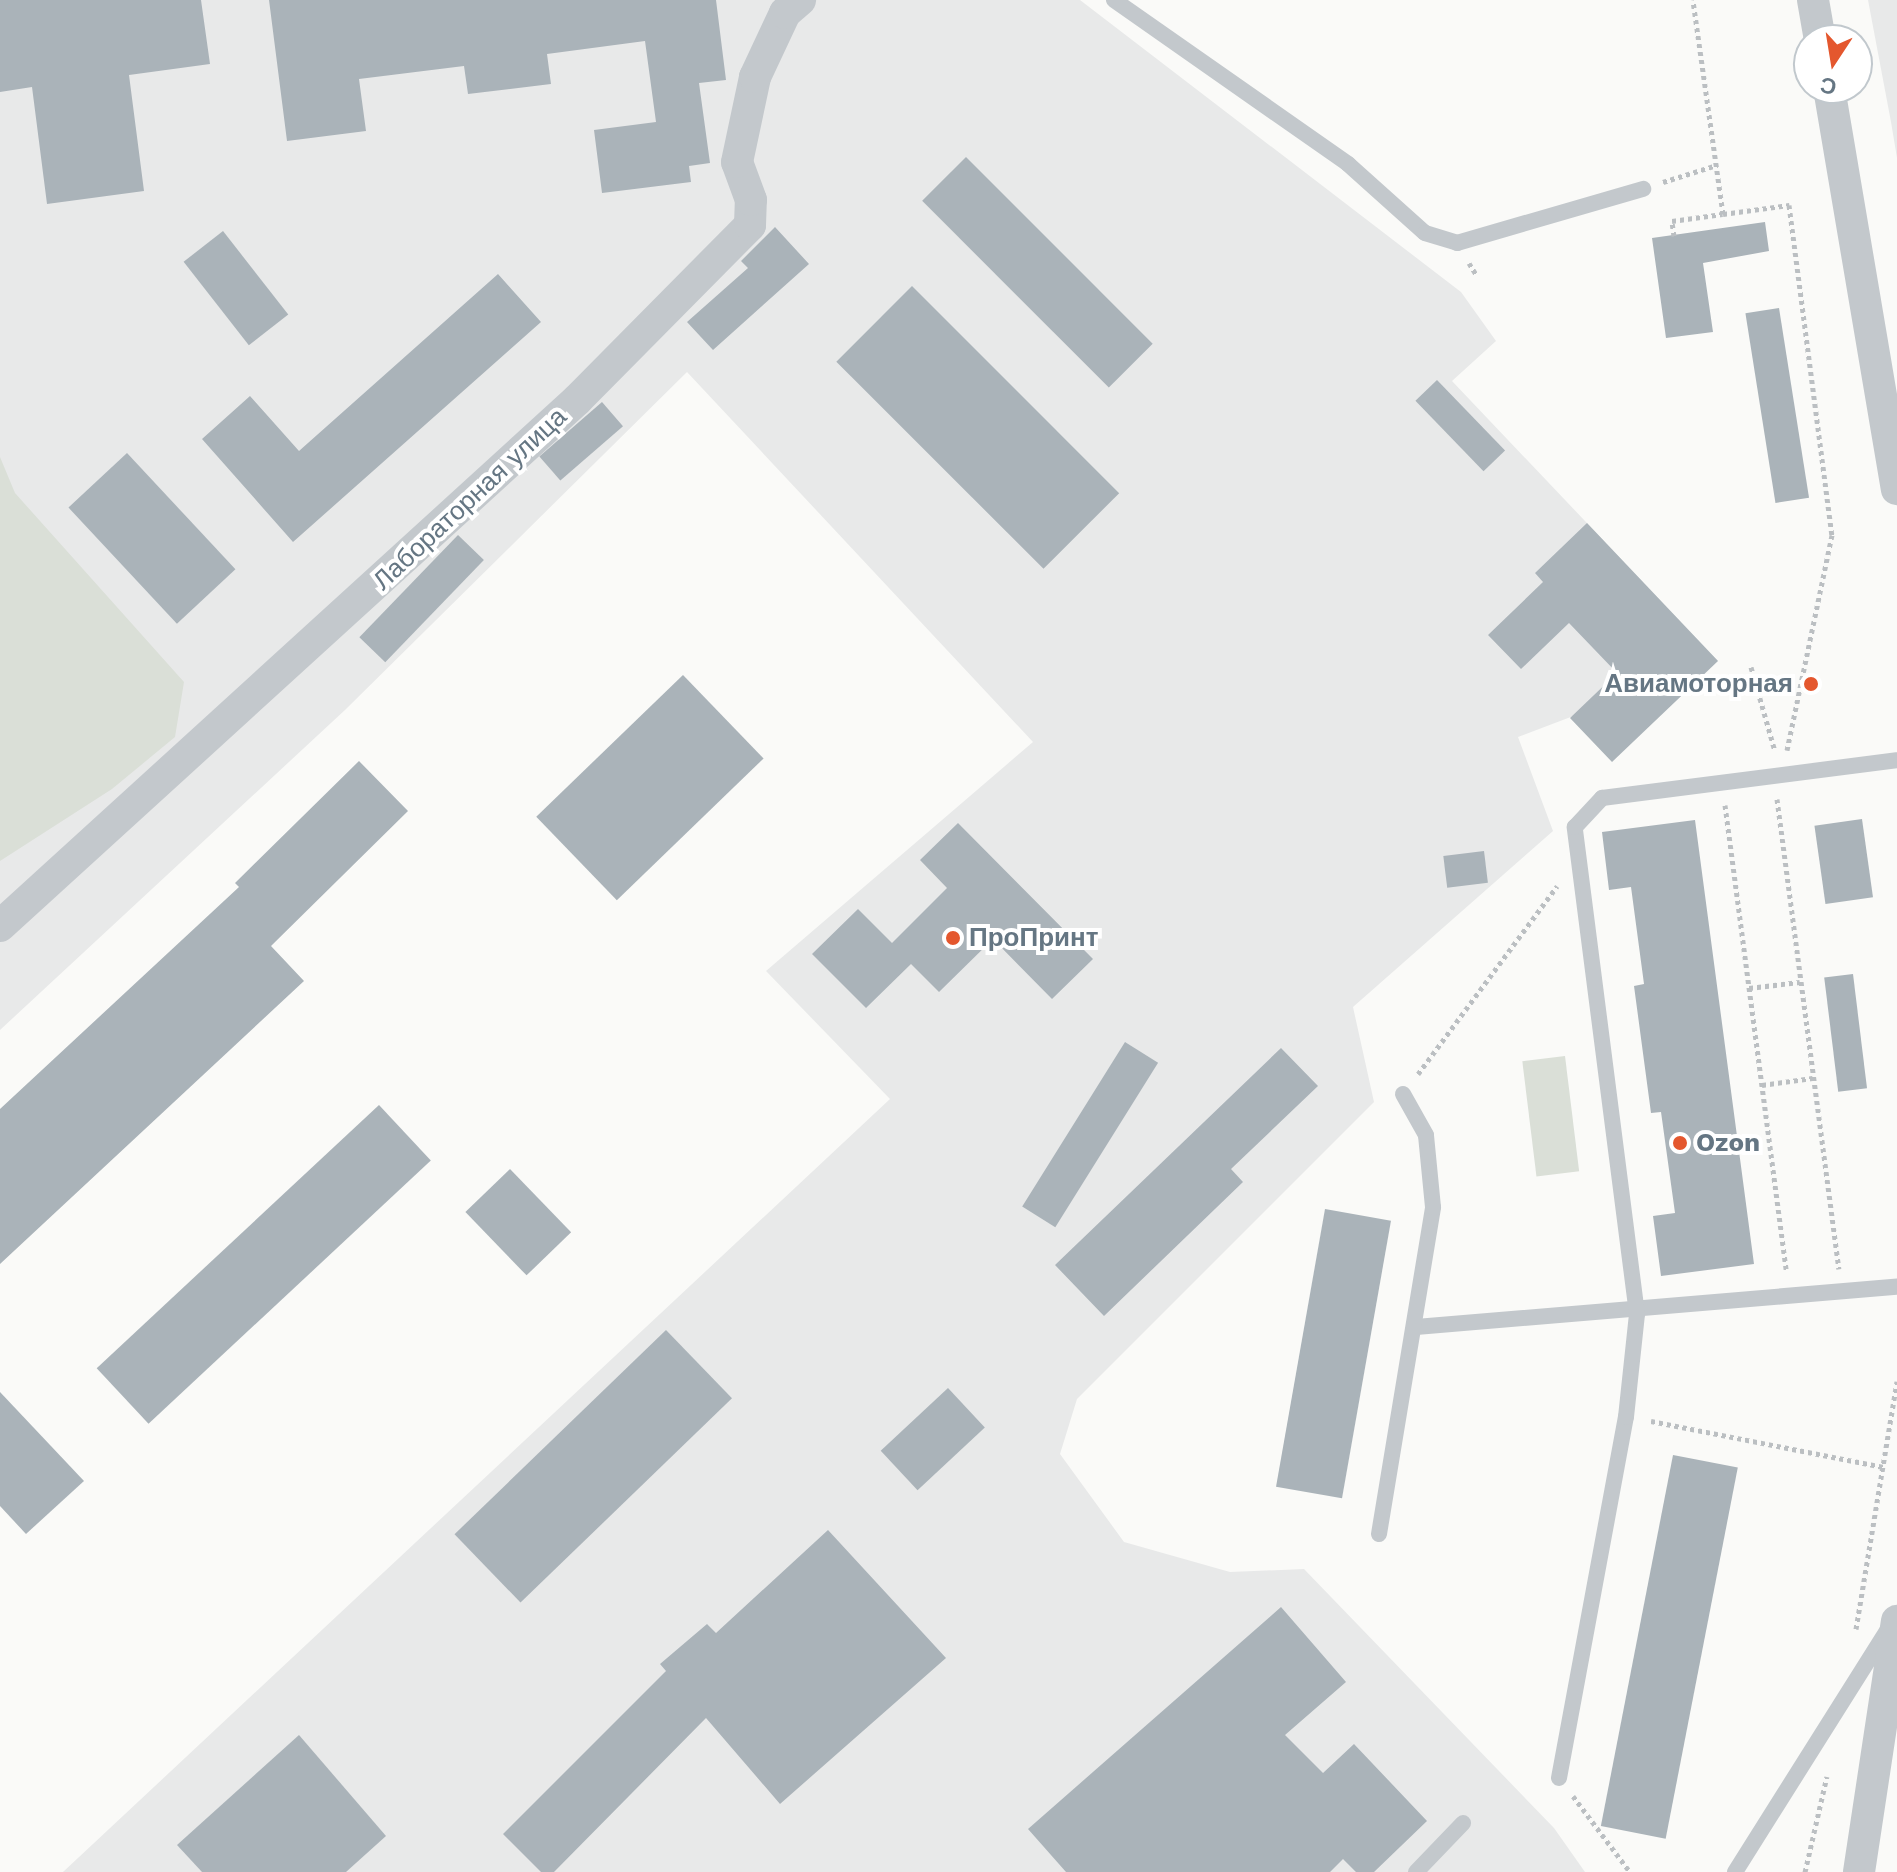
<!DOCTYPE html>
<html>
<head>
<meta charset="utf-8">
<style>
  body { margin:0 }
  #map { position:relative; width:1897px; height:1872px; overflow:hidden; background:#fafaf8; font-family:"Work Sans",sans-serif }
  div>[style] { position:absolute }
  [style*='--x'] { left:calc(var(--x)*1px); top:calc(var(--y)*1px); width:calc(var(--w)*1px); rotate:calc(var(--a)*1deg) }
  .built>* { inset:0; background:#e8e9e9 }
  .green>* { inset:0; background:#dadfd7; transform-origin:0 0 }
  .building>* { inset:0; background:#aab3b9; transform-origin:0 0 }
  .path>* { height:5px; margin-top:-2.5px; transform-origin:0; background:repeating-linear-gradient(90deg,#bbbfc2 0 4px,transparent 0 8px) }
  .service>* { height:16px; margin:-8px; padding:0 8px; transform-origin:8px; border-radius:8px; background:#c3c8cc }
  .minor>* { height:32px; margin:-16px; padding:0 16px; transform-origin:16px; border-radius:16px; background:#c3c8cc }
  .dots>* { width:22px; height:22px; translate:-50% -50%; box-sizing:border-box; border:4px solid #fff; border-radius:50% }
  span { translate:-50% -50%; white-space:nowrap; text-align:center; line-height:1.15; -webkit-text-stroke:8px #fff; paint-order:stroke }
  .street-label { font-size:26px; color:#657683 }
  .poi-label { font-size:26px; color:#657683; font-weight:700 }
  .right { translate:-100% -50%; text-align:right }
  .left { translate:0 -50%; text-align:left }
  .north { position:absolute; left:1793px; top:24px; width:80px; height:80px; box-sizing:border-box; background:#fff; border:2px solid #c1c8cd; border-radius:50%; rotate:192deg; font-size:22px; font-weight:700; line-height:32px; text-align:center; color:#657683 }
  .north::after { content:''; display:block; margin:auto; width:28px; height:36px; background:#e4572e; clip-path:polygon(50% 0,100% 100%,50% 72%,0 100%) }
</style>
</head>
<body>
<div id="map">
  <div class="built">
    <i style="clip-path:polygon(0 0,1080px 0,1461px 292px,1496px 341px,1452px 381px,1718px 661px,1518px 737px,1553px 831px,1353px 1007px,1374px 1102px,1077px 1399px,1060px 1454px,1124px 1542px,1230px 1572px,1304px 1569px,1554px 1828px,1585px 1872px,63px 1872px,890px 1099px,766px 971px,1033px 742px,687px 372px,345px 710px,0 1030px)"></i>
    <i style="clip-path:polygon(1868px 0,1897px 0,1897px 158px,1891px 122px)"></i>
  </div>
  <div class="green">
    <i style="clip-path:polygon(0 457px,15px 493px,184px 682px,175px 737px,112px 789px,0 861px)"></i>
    <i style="left:1565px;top:1056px;width:116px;height:43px;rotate:83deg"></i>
  </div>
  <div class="building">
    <i style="clip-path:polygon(0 0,201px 0,210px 64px,129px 75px,144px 191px,47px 204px,32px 87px,0 92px)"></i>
    <i style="clip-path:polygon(269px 0,716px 0,726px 80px,699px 83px,710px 163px,689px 166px,691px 182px,602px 193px,594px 130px,656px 122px,645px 41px,547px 54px,551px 84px,468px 94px,464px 66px,359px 79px,366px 131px,287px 141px)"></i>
    <i style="left:966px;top:157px;width:264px;height:62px;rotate:45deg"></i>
    <i style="clip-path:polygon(1765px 222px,1769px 251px,1703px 263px,1713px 332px,1666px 338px,1652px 238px)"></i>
    <i style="clip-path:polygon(775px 227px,809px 264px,713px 350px,687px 322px,748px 268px,741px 261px)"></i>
    <i style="left:223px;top:231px;width:106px;height:50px;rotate:52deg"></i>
    <i style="clip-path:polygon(498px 274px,541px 322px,293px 542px,202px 439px,250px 396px,299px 451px)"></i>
    <i style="left:912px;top:286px;width:293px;height:107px;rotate:45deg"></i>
    <i style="left:1779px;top:308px;width:192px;height:34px;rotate:81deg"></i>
    <i style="left:1437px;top:380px;width:98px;height:30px;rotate:46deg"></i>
    <i style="left:602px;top:402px;width:32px;height:83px;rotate:49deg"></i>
    <i style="left:127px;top:453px;width:159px;height:80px;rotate:47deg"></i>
    <i style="clip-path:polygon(1587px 523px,1718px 661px,1612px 762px,1570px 718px,1617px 673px,1569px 623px,1521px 669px,1488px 635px,1543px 582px,1535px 573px)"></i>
    <i style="left:458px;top:535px;width:36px;height:142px;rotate:44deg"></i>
    <i style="left:683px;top:675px;width:116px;height:204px;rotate:46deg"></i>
    <i style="clip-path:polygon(359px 761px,408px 811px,271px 946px,304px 981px,0 1264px,0 1109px,239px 887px,235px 883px)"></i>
    <i style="left:1862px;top:819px;width:79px;height:48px;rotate:82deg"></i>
    <i style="clip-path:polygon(1695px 820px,1754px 1264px,1661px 1276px,1653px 1216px,1675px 1213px,1661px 1112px,1651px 1113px,1634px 986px,1644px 984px,1631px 887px,1609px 890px,1602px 832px)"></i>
    <i style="clip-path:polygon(958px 823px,1093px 959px,1052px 999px,993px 939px,939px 992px,911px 964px,866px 1008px,812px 954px,858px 909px,892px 943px,947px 888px,920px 860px)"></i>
    <i style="left:1484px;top:851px;width:32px;height:41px;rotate:83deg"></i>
    <i style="left:1853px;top:974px;width:115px;height:29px;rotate:83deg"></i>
    <i style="left:1125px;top:1042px;width:39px;height:194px;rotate:32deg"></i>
    <i style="clip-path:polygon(1281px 1048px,1318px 1086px,1231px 1169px,1243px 1182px,1104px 1316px,1055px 1265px)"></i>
    <i style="left:379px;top:1105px;width:76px;height:386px;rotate:47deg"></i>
    <i style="left:510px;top:1169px;width:88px;height:62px;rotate:46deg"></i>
    <i style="left:1325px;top:1209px;width:67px;height:282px;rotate:10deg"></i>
    <i style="left:666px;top:1330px;width:95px;height:294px;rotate:46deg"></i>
    <i style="left:948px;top:1388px;width:54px;height:92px;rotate:47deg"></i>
    <i style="clip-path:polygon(0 1392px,84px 1481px,26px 1534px,0 1506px)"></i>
    <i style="left:1673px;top:1455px;width:66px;height:378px;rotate:11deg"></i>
    <i style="clip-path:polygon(828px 1530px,946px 1658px,780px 1804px,706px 1718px,554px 1872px,541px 1872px,503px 1834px,666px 1671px,660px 1664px,707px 1624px,716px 1633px)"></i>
    <i style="clip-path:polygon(1281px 1607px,1346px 1682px,1285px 1735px,1323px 1773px,1354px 1744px,1427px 1821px,1374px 1872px,1356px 1872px,1343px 1859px,1330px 1872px,1066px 1872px,1028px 1829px)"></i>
    <i style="clip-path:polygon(299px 1735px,386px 1836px,346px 1872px,202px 1872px,177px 1845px)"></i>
  </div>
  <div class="path">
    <i style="--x:1663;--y:182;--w:57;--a:-17.5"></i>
    <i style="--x:1723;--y:214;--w:67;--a:-7.8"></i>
    <i style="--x:1789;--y:205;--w:333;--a:82.6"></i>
    <i style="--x:1832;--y:535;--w:220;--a:101.8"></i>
    <i style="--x:1674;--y:236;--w:15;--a:-98"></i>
    <i style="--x:1672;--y:221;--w:51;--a:-7.8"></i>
    <i style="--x:1723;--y:214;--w:216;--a:-98"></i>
    <i style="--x:1469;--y:263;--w:15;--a:58"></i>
    <i style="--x:1751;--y:667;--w:87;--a:74.1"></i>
    <i style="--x:1777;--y:799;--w:474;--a:82.5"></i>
    <i style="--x:1725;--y:805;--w:470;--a:82.5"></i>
    <i style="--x:1749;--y:988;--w:51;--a:-6.7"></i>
    <i style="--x:1418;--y:1074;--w:234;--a:-53.5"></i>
    <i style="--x:1762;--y:1085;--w:51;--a:-7.8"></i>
    <i style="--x:1651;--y:1421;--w:237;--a:11.2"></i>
    <i style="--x:1856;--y:1629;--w:251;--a:-80.6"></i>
    <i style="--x:1573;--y:1796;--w:95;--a:53.1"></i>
    <i style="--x:1805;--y:1872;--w:98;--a:-77.1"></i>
  </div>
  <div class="service">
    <i style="--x:1114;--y:0;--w:286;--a:35"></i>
    <i style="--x:1348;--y:164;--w:103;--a:41.9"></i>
    <i style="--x:1425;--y:233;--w:34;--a:17"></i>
    <i style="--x:1457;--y:243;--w:194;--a:-16.2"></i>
    <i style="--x:1416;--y:1327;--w:483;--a:-4.8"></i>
    <i style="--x:1379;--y:1534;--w:331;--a:-80.6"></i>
    <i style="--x:1433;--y:1207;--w:72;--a:-95.6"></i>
    <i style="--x:1426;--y:1135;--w:47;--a:-119.3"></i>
    <i style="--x:1559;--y:1778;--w:367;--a:-79.5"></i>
    <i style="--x:1626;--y:1417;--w:104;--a:-83.9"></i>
    <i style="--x:1637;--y:1314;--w:491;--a:-97.3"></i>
    <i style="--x:1575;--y:827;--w:40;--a:-47"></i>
    <i style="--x:1602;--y:798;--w:297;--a:-7.3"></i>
    <i style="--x:1416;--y:1872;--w:68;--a:-46.2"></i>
    <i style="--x:1735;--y:1872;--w:287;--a:-57.8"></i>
  </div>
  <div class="minor">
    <i style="--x:1813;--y:0;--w:41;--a:80.1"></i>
    <i style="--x:1829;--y:88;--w:407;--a:80.4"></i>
    <i style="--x:0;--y:926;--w:781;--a:-42.35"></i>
    <i style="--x:577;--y:400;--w:246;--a:-45.3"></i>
    <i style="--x:750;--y:225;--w:25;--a:-88"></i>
    <i style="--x:751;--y:200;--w:40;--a:-110.2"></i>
    <i style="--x:737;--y:162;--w:87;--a:-78"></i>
    <i style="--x:755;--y:77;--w:71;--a:-64.9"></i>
    <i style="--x:785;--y:13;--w:20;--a:-41"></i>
    <i style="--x:1859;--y:1872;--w:254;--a:-81.4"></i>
  </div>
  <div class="dots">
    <i style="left:1811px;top:684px;background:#e4572e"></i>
    <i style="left:953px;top:938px;background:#e4572e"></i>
    <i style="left:1680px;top:1143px;background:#e4572e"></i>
  </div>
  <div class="street-label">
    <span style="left:470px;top:499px;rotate:-43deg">Лабораторная улица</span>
  </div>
  <div class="poi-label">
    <span class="right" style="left:1793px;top:684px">Авиамоторная</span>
    <span class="left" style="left:969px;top:938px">ПроПринт</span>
    <span class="left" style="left:1696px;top:1143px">Ozon</span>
  </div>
  <div class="north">С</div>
</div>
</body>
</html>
